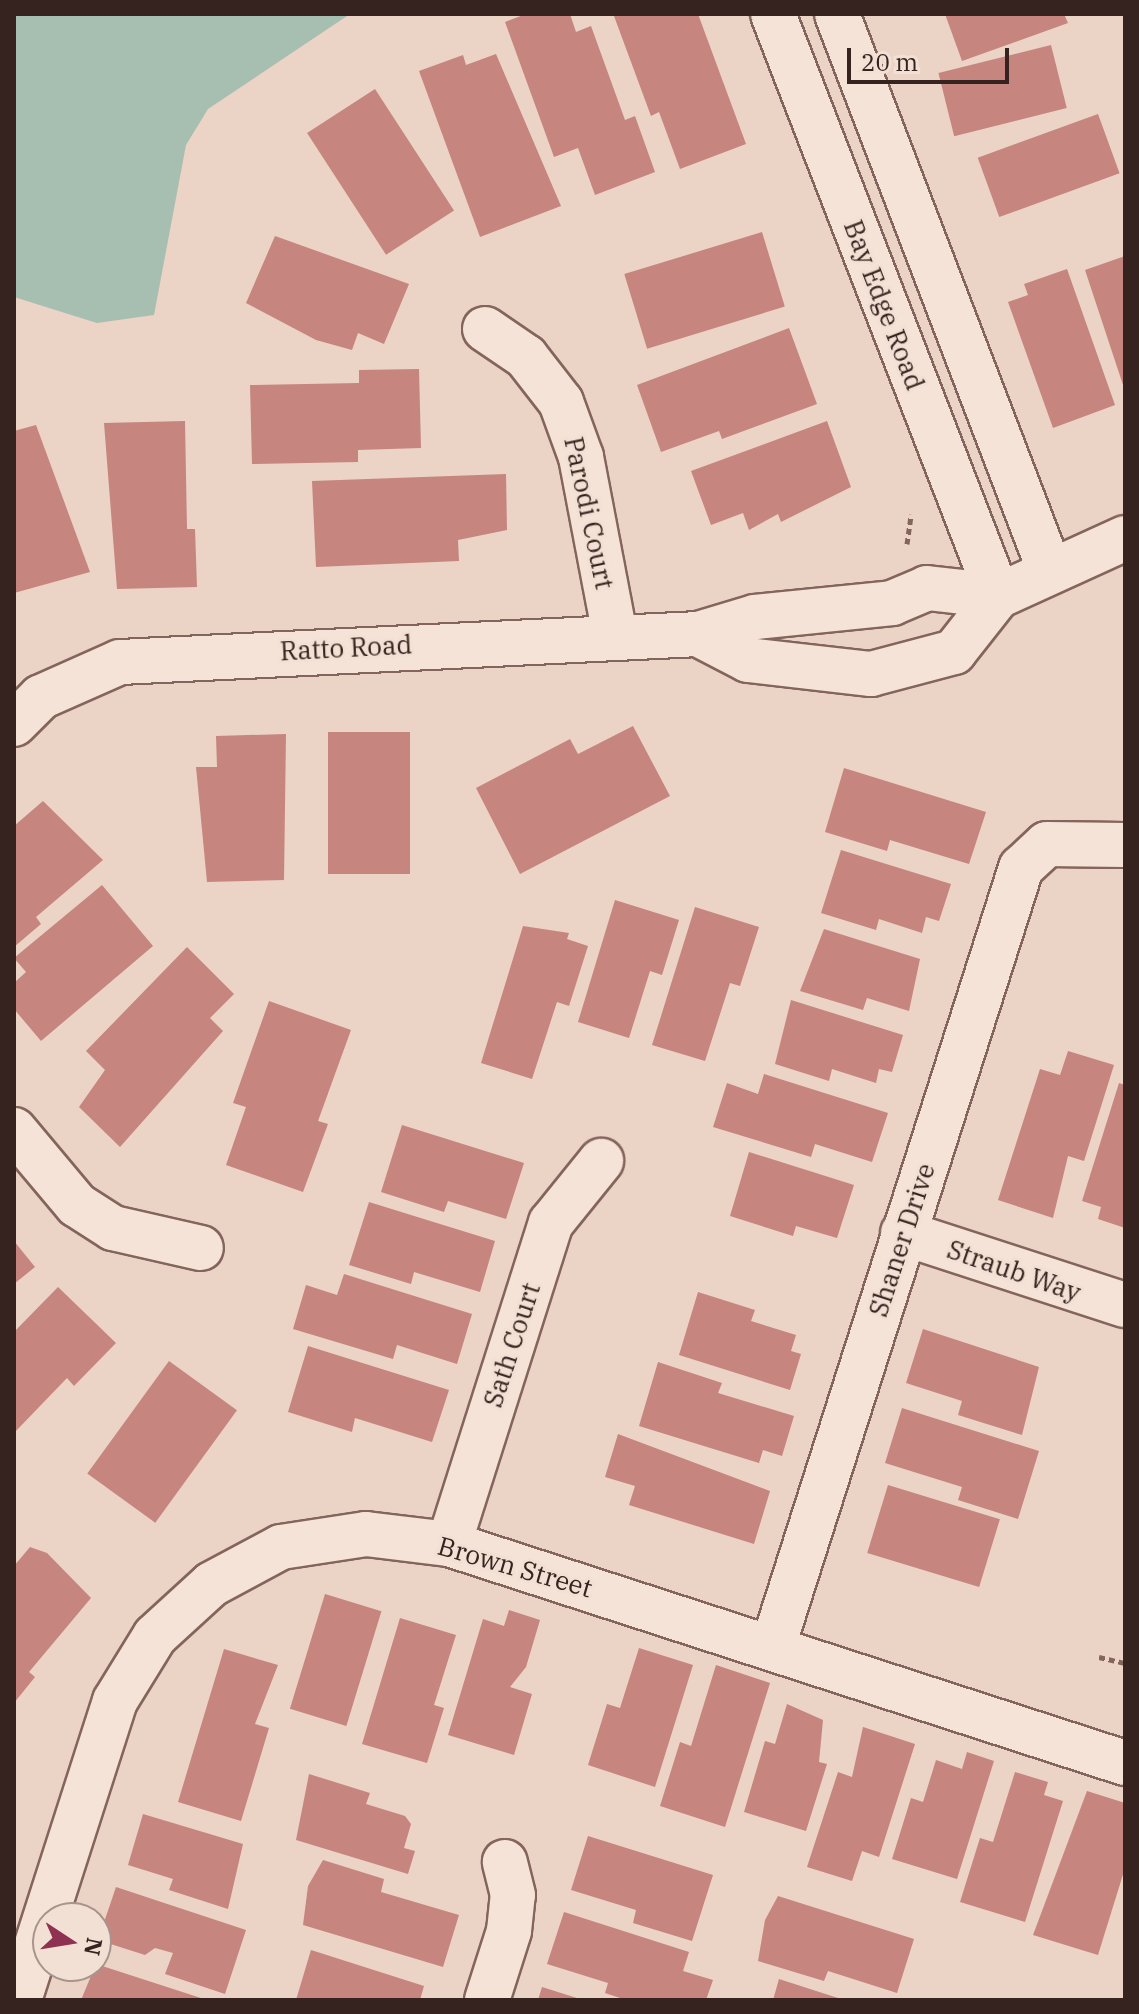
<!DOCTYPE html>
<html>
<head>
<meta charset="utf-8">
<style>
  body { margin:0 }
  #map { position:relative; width:1139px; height:2014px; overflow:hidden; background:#ebd3c5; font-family:"IBM Plex Serif",serif }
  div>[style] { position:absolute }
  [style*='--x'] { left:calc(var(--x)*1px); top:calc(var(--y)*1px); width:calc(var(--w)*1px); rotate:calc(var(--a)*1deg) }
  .water>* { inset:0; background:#a7bfb0 }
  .building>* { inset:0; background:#c6857e; transform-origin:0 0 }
  .path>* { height:5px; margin-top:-2.5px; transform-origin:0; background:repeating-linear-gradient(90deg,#84655d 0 6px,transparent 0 10px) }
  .roads { filter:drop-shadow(2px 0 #84655d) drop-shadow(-2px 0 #84655d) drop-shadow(0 2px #84655d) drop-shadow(0 -2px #84655d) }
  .street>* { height:44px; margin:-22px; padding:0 22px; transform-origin:22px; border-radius:22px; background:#f6e3d8 }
  .secondary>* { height:44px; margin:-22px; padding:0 22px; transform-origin:22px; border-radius:22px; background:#f6e3d8 }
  span { translate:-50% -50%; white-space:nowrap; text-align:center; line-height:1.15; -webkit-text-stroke:6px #f3e0d4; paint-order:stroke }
  .street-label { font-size:26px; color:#36231f }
  .frame { position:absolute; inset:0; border:16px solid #36231f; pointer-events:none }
  .north { position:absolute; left:32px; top:1902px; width:80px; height:80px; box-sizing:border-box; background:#f3e0d4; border:2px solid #a7948c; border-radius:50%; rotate:102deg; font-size:22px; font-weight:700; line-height:32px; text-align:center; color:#36231f }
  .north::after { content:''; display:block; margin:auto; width:28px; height:36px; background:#8f3151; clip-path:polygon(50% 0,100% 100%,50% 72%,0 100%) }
  .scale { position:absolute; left:847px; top:48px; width:162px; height:36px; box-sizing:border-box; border:4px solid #36231f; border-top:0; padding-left:10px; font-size:24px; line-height:28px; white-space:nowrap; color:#36231f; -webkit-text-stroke:6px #f3e0d4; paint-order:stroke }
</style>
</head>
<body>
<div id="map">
  <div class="water">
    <i style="clip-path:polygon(14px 14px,350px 14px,208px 109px,186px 145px,154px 315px,97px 323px,14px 297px)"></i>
  </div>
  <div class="building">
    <i style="clip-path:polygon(526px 14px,570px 14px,576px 32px,591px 26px,625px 120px,635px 116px,655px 172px,595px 195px,578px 148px,554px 157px,505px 22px)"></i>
    <i style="clip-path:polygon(698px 14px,746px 144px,680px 169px,659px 112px,651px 116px,614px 16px)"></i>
    <i style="clip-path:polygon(945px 14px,1064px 14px,1068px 23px,962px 61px)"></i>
    <i style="left:1051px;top:45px;width:65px;height:116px;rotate:76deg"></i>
    <i style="clip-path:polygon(496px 54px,561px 206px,480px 237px,419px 71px,463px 55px,466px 65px)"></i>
    <i style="left:375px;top:89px;width:145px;height:81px;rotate:57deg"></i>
    <i style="left:1098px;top:114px;width:63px;height:128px;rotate:70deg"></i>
    <i style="left:762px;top:232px;width:78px;height:144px;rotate:73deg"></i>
    <i style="clip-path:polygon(275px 236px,409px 284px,384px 344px,358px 333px,352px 350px,316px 340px,246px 303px)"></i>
    <i style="clip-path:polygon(1125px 256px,1125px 388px,1124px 388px,1085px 270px)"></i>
    <i style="clip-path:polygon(1067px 269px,1115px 405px,1053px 428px,1008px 302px,1028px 295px,1024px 284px)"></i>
    <i style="clip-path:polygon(789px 328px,817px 404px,722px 439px,719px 431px,661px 452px,637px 385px)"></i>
    <i style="clip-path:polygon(419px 369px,421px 448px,358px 450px,358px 462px,252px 464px,250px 385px,359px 383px,359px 370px)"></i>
    <i style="clip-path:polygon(185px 421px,187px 529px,195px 529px,197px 587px,117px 589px,104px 423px)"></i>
    <i style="clip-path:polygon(827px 421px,851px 487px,781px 522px,778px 514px,749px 530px,743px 513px,711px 525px,691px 471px)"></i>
    <i style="clip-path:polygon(36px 425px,90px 572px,14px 593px,14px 431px)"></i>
    <i style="clip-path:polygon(506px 474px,507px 530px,458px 540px,459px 561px,316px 567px,312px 481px)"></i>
    <i style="clip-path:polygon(633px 726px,670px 796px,520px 874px,476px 788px,570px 739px,578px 754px)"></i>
    <i style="left:410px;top:732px;width:142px;height:82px;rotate:90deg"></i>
    <i style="clip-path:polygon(286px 734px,284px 880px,207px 882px,196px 767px,217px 767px,216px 736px)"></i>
    <i style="clip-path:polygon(844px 768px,986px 812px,969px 864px,890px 840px,887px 851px,825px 832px)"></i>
    <i style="clip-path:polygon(43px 801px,103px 860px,36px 917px,41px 924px,14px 947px,14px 826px)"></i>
    <i style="clip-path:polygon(841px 850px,951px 884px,939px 921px,926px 917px,922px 933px,879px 919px,876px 930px,821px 913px)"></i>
    <i style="clip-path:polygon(102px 885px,153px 946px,41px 1041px,14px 1009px,14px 983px,26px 972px,14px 958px)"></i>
    <i style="clip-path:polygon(615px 900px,679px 920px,662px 975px,650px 971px,629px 1038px,578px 1022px)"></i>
    <i style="clip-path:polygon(695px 907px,759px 927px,740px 986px,730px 983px,705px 1061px,652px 1045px)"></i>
    <i style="clip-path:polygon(523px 926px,569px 933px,567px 939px,588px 946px,569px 1006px,557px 1002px,532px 1079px,481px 1063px)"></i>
    <i style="clip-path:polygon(824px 929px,920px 959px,909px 1011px,867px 998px,863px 1010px,800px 991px)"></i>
    <i style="clip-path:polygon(187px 947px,234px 994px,210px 1018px,223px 1031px,120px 1147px,79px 1107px,105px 1070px,86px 1051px)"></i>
    <i style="clip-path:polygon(791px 1000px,903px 1035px,892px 1072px,879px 1069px,876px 1083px,832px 1069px,829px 1081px,775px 1064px)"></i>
    <i style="clip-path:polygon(269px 1001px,351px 1030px,318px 1121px,328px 1124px,303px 1192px,226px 1165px,246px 1107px,233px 1103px)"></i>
    <i style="clip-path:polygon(1068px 1051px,1114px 1065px,1084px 1161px,1068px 1156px,1053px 1218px,998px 1200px,1040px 1069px,1060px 1075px)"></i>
    <i style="clip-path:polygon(764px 1074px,888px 1113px,872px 1162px,815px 1144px,811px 1157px,713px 1127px,727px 1083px,758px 1094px)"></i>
    <i style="clip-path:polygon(1119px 1083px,1125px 1085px,1125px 1228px,1098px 1219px,1101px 1207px,1082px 1201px)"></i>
    <i style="clip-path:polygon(402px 1125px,524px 1163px,506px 1219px,448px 1201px,444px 1212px,381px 1192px)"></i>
    <i style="clip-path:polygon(749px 1152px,854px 1185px,837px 1238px,796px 1226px,793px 1236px,730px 1216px)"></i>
    <i style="clip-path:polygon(369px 1202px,495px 1241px,480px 1292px,414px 1272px,411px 1284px,349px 1265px)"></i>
    <i style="clip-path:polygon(14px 1241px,35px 1267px,14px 1284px)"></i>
    <i style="clip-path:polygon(344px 1274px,472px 1314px,457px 1364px,397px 1345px,393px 1359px,293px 1329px,306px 1285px,337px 1295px)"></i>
    <i style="clip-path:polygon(58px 1287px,116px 1343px,74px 1386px,67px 1378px,14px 1433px,14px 1332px)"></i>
    <i style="clip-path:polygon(698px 1292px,755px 1310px,751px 1321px,796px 1335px,791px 1351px,801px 1354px,790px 1390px,679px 1355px)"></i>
    <i style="clip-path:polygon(923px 1329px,1039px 1367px,1022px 1435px,958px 1415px,962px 1401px,906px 1383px)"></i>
    <i style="clip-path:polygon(308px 1346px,449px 1390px,432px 1442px,355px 1418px,352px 1432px,288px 1412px)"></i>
    <i style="left:169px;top:1361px;width:84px;height:139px;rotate:36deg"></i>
    <i style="clip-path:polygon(658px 1362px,722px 1383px,718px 1393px,794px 1416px,782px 1456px,763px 1450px,759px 1463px,639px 1426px)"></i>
    <i style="clip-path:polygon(902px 1408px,1039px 1451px,1018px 1519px,958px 1500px,962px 1487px,885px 1463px)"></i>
    <i style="clip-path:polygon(618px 1434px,770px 1491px,754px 1544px,629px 1505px,635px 1486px,605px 1477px)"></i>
    <i style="left:888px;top:1485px;width:117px;height:71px;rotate:17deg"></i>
    <i style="clip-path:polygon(30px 1547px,47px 1553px,91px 1598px,29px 1672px,35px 1677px,14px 1703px,14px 1566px)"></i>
    <i style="left:325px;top:1594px;width:59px;height:120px;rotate:17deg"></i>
    <i style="clip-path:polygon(509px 1610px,540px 1620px,526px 1667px,510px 1687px,532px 1694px,514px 1755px,448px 1735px,483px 1619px,504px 1626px)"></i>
    <i style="clip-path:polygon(400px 1618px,456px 1635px,434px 1705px,444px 1708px,427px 1763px,362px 1744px)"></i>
    <i style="clip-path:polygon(639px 1648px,693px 1665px,655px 1787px,588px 1765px,607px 1704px,620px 1708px)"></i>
    <i style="clip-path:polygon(224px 1649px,278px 1665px,255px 1724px,269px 1728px,241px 1821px,178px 1802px)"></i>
    <i style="clip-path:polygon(716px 1665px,770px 1683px,725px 1827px,660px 1806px,680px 1742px,691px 1746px)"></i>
    <i style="clip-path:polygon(787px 1704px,823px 1720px,819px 1762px,827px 1764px,806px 1831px,744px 1812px,765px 1741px,775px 1744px)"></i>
    <i style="clip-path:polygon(863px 1727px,915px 1744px,879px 1857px,862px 1851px,852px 1881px,807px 1867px,838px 1772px,852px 1777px)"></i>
    <i style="clip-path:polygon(967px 1752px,994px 1761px,957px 1879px,892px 1859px,911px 1798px,923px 1802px,936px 1760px,962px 1769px)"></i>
    <i style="clip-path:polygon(1015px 1772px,1048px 1782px,1044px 1795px,1063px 1801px,1025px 1922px,960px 1902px,980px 1838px,993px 1842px)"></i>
    <i style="clip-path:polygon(309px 1774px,370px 1793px,366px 1804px,405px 1816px,411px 1824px,404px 1848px,415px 1851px,408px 1874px,296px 1840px)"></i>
    <i style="clip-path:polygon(1087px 1791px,1125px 1803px,1125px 1868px,1098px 1955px,1033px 1935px)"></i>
    <i style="clip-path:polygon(143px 1814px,243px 1844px,228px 1909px,169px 1890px,173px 1879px,128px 1865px)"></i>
    <i style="clip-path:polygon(588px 1836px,713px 1875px,692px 1941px,633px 1923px,636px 1910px,571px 1890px)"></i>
    <i style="clip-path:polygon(323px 1860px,384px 1879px,381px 1892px,459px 1915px,443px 1967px,303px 1925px,308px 1886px)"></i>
    <i style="clip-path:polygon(116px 1887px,246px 1930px,225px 1994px,165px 1974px,173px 1953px,155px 1948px,145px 1955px,98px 1940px)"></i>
    <i style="clip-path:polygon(778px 1896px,914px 1939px,897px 1993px,828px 1971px,824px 1981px,758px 1961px,765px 1920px)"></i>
    <i style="clip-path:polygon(564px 1912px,689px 1952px,683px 1971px,713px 1980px,706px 2000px,626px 2000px,605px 1993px,608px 1983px,547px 1964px)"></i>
    <i style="clip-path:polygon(311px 1950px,424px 1986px,420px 2000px,296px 2000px)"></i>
    <i style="clip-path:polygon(96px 1964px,204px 1999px,204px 2000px,81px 2000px)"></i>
    <i style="clip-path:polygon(779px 1979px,841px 1999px,841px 2000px,773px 2000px)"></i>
    <i style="clip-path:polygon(542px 1987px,580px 1999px,580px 2000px,538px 2000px)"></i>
  </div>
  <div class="path">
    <i style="--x:907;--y:544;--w:30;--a:-82"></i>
    <i style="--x:1099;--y:1657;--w:27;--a:13"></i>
  </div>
  <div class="roads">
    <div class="street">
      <i style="--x:485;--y:329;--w:50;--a:34.3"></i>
      <i style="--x:526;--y:357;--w:57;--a:52.1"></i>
      <i style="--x:561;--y:402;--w:59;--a:70"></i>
      <i style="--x:581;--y:457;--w:182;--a:79.2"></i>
      <i style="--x:698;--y:634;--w:56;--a:27.5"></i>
      <i style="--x:748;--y:660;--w:124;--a:6.5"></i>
      <i style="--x:871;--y:674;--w:86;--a:-14.8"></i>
      <i style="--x:954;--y:652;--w:71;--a:-51.8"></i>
      <i style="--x:14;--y:724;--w:38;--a:-45"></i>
      <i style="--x:41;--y:697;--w:86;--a:-23.9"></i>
      <i style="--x:120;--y:662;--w:579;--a:-2.77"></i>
      <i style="--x:698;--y:634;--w:59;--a:-16.6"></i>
      <i style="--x:755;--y:617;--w:138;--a:-5.8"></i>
      <i style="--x:892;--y:603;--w:38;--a:-23"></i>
      <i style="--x:927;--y:588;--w:71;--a:6.4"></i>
      <i style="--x:14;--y:1130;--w:98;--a:50"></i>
      <i style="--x:77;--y:1205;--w:43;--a:32.6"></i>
      <i style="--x:113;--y:1228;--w:90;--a:12.8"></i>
      <i style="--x:903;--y:1233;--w:233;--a:18"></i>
      <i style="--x:449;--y:1544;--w:337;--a:-72.4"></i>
      <i style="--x:551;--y:1223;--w:80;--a:-51.1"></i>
      <i style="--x:773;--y:1646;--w:817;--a:-72.32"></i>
      <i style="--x:1021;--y:868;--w:35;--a:-43"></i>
      <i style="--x:1047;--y:844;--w:78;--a:0.7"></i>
      <i style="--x:19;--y:2000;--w:314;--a:-72.2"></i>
      <i style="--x:115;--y:1701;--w:76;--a:-58.4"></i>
      <i style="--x:155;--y:1636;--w:77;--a:-42.4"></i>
      <i style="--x:212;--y:1584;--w:78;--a:-28.2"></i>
      <i style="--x:281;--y:1547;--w:86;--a:-8.7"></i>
      <i style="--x:366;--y:1534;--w:84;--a:6.9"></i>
      <i style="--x:449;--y:1544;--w:711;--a:17.95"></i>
      <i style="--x:487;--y:2000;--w:72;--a:-72.3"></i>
      <i style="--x:509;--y:1931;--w:36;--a:-84"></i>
      <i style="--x:513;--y:1895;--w:34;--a:-104"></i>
    </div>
    <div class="secondary">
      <i style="--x:773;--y:14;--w:624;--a:68.86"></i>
      <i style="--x:998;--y:596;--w:140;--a:-24.5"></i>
      <i style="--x:837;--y:14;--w:596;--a:69.07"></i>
    </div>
  </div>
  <div class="street-label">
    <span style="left:884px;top:305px;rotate:69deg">Bay Edge Road</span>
    <span style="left:589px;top:513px;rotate:78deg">Parodi Court</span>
    <span style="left:346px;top:648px;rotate:-3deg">Ratto Road</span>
    <span style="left:902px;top:1240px;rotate:-72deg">Shaner Drive</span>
    <span style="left:1014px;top:1271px;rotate:19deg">Straub Way</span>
    <span style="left:512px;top:1345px;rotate:-72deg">Sath Court</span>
    <span style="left:515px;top:1567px;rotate:16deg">Brown Street</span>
  </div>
  <div class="frame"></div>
  <div class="north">N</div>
  <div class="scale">20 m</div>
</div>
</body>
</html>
